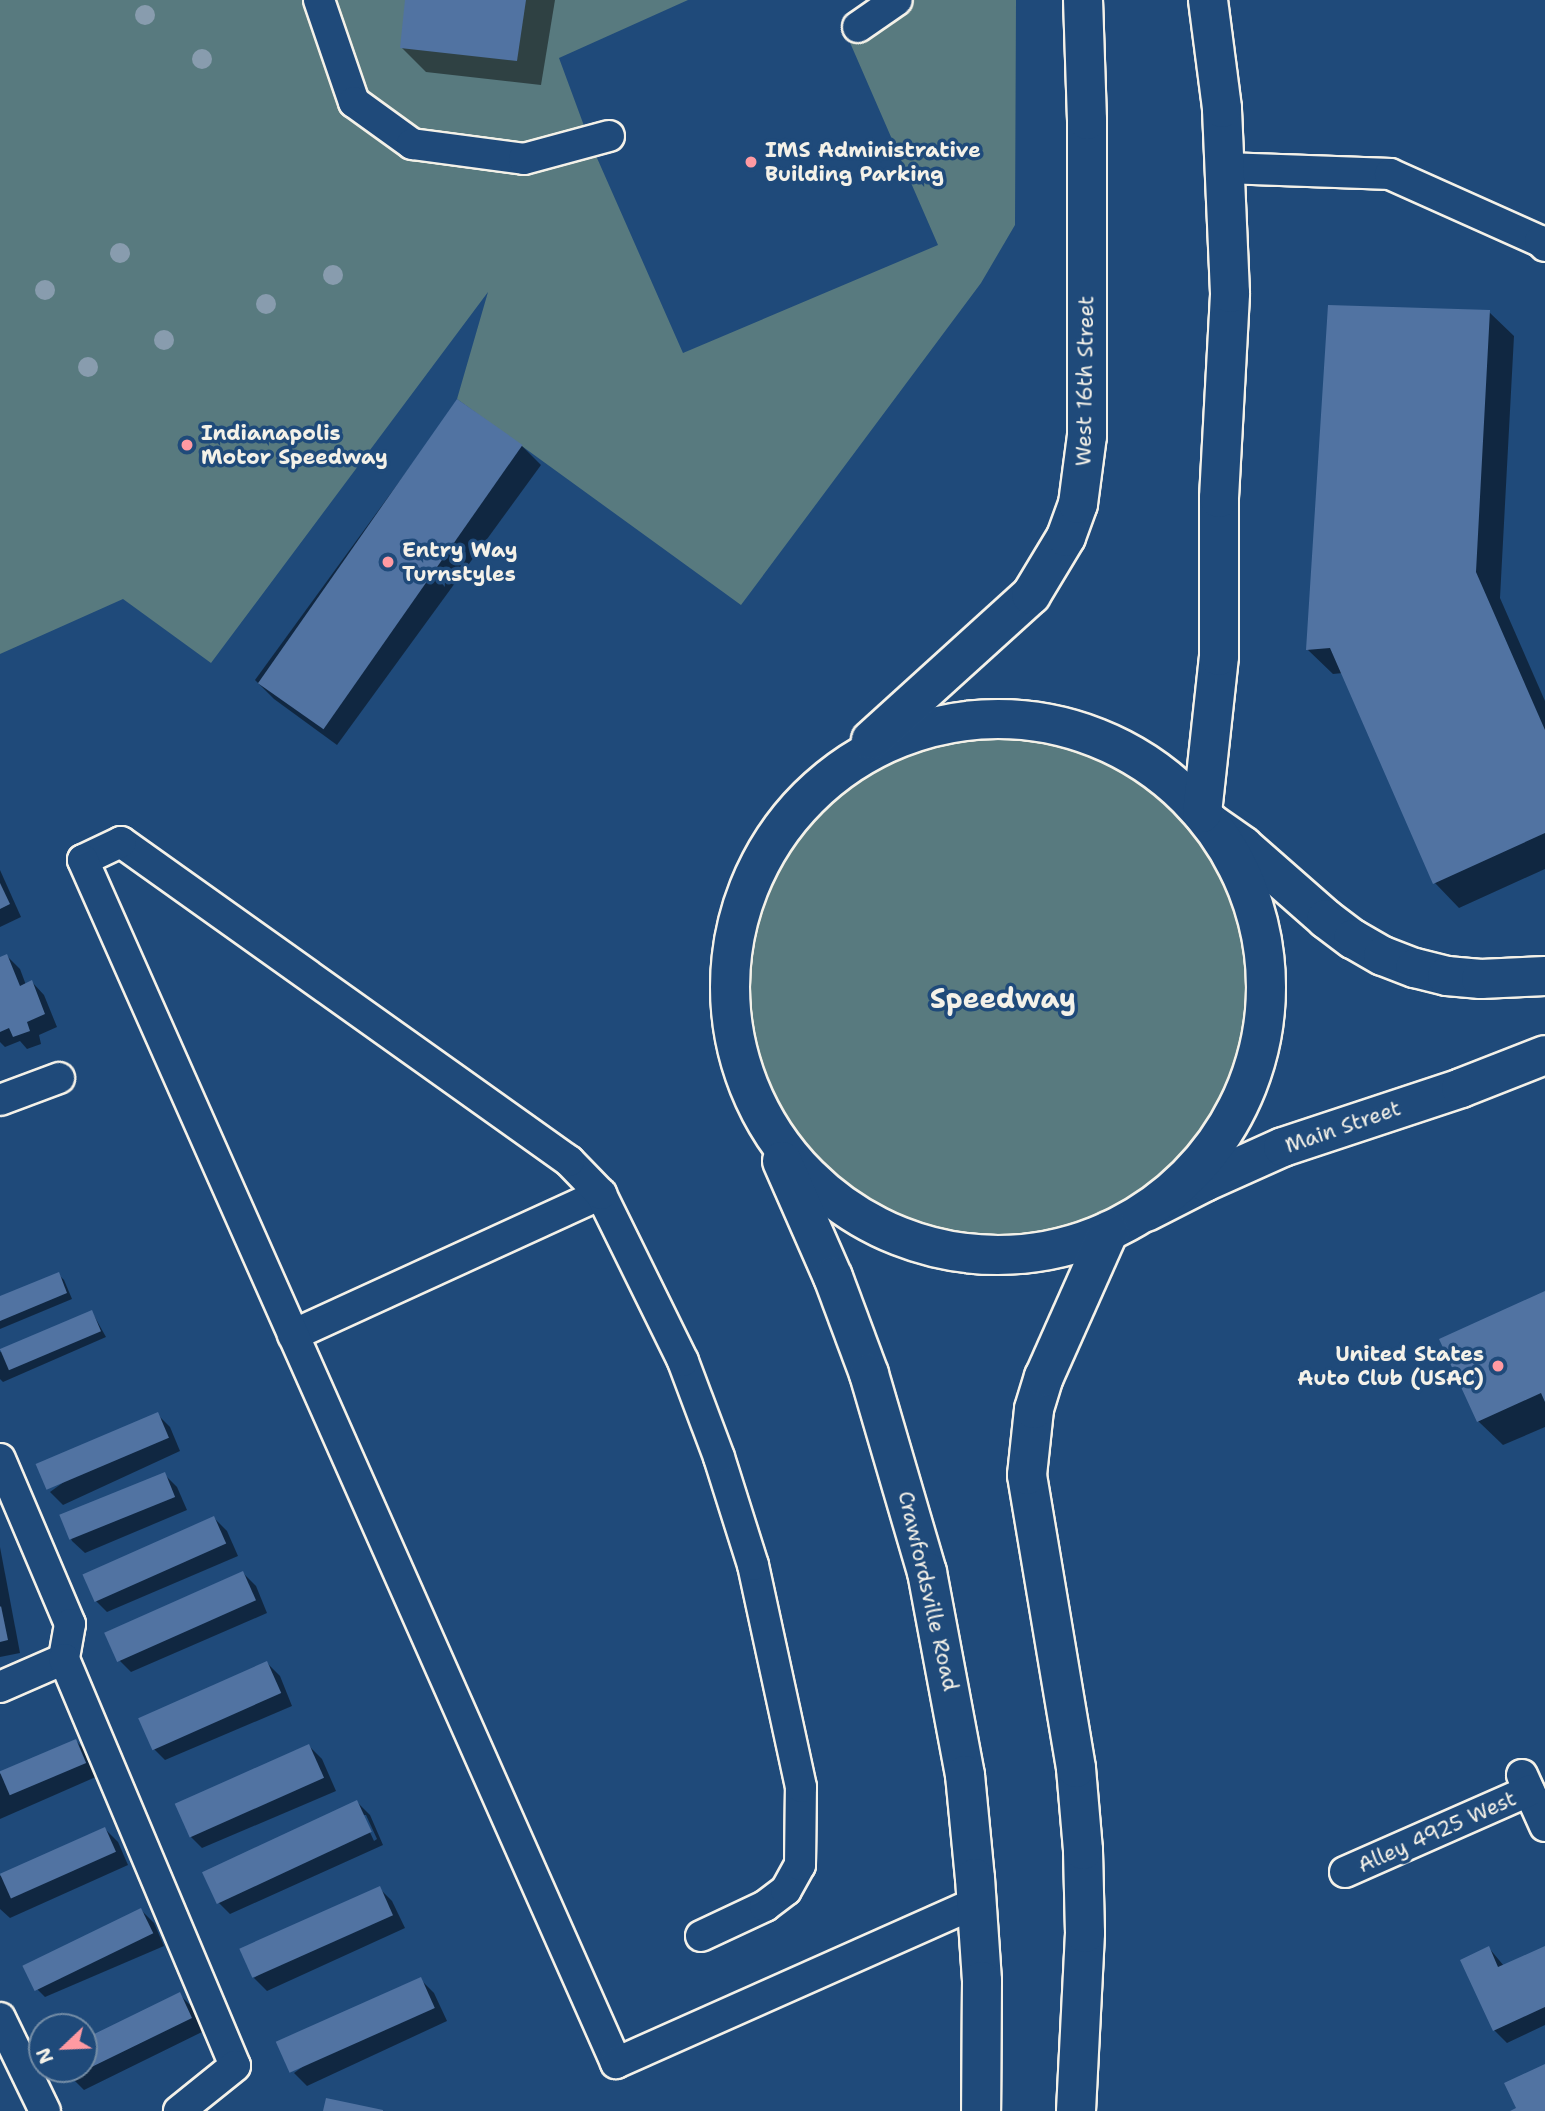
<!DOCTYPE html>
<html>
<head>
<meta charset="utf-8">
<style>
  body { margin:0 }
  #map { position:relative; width:1545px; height:2111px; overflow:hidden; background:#1f4a7a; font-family:"Shantell Sans",sans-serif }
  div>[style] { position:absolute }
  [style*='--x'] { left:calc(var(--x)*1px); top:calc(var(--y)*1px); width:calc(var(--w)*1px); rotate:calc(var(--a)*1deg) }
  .green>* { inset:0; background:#587a7f }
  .round { border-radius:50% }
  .shadow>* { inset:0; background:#0007 }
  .building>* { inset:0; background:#5173a2; transform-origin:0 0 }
  .roads { filter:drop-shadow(2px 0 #f4f1e8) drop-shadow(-2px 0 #f4f1e8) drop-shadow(0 2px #f4f1e8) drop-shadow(0 -2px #f4f1e8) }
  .service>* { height:30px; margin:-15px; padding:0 15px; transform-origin:15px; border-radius:15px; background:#1f4a7a }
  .tertiary>* { height:38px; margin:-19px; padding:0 19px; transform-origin:19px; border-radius:19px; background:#1f4a7a }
  .primary>* { height:38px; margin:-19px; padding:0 19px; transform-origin:19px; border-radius:19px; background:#1f4a7a }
  .primary>.ring { margin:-19px; padding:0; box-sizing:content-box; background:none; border:38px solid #1f4a7a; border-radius:50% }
  .trees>* { width:20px; height:20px; margin:-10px; border-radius:50%; background:#889cae }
  .dots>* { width:19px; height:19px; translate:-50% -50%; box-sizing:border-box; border:4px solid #1f4a7a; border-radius:50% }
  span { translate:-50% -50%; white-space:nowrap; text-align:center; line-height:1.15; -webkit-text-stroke:7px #1f4a7a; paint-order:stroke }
  .poi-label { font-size:21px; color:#f4f1e8; font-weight:700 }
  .left { translate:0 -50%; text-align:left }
  .right { translate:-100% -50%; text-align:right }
  .street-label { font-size:21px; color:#f4f1e8 }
  .district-label { font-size:28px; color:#f4f1e8; font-weight:700 }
  .north { position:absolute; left:28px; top:2013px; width:70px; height:70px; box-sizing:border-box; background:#1f4a7a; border:2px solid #748da6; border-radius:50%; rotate:247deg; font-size:19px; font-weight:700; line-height:28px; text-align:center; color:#f4f1e8 }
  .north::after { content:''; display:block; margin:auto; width:24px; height:32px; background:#ff9aa2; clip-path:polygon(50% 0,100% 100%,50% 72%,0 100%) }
</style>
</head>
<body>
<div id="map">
  <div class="green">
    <i style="clip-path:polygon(0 0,688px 0,559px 58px,590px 142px,683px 353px,938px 245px,848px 38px,884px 0,1016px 0,1015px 225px,981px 283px,741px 605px,457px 399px,488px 292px,211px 663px,123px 599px,0 654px)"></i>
    <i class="round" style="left:729px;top:719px;width:536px;height:536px"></i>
  </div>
  <div class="shadow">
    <i style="clip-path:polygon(407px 0,555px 0,541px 85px,426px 72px,401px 47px)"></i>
    <i style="clip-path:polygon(1489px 312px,1514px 336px,1500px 598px,1545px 701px,1545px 869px,1459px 908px,1435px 883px,1343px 673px,1333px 674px,1308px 650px)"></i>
    <i style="clip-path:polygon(458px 401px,522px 446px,541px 465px,337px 745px,274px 699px,255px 680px)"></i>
    <i style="clip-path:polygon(0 870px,21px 917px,0 927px)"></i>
    <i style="clip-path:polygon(7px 956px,20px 969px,26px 985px,32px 982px,44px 995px,57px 1027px,39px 1035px,41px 1044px,27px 1049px,20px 1041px,5px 1047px,0 1042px,0 959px)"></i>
    <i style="clip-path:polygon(58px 1274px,64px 1280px,72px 1299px,0 1329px,0 1298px)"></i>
    <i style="clip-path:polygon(1545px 1293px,1545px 1427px,1503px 1445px,1478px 1421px)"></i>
    <i style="clip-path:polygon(92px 1312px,106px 1337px,3px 1382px,0 1379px,0 1352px)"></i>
    <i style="clip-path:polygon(157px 1414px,170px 1427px,180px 1451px,63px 1505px,50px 1492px)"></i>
    <i style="clip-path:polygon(164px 1474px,177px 1487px,187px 1510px,85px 1553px,72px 1541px,62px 1517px)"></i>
    <i style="clip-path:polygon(214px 1518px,227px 1531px,238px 1556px,107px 1612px,94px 1599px)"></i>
    <i style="clip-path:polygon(0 1547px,20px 1653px,0 1657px)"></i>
    <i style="clip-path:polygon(243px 1573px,256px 1586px,267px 1613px,131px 1672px,118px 1659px)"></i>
    <i style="clip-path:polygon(267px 1663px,280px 1676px,292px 1706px,165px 1760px,152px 1747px)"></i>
    <i style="clip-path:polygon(76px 1741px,89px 1754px,98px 1776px,0 1819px,0 1774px)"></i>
    <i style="clip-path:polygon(309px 1746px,322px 1759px,336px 1791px,202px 1848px,189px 1835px)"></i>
    <i style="clip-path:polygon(evenodd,357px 1802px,370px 1815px,383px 1845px,230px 1914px,217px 1901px,357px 1802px,362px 1815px,366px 1815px,377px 1839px,374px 1841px,362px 1815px)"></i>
    <i style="clip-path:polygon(105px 1829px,118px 1842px,128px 1865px,10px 1918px,0 1909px,0 1876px)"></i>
    <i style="clip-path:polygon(379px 1888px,392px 1901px,405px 1928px,267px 1991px,254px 1978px)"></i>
    <i style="clip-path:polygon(141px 1910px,154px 1923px,164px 1946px,45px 1997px,32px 1984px)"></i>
    <i style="clip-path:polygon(1489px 1948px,1504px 1966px,1545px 1948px,1545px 2025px,1507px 2043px,1494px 2030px)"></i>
    <i style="clip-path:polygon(421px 1980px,434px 1993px,447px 2021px,307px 2086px,294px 2073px)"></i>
    <i style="clip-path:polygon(179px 1994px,192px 2007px,204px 2031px,84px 2090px,71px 2077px,67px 2069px,84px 2069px,84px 2041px)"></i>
  </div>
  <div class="building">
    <i style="clip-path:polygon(405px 0,526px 0,517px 61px,400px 48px)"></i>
    <i style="clip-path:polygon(1328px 305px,1490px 310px,1476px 572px,1545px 730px,1545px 833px,1433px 884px,1330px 648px,1306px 650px)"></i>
    <i style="left:457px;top:399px;width:80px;height:347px;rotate:35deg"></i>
    <i style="clip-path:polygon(0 883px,10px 904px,0 909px)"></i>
    <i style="clip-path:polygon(7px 954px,20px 986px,32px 980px,45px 1014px,27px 1022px,30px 1031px,13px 1037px,9px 1028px,0 1032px,0 957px)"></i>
    <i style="clip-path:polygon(59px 1272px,67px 1293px,0 1321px,0 1296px)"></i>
    <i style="clip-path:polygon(1545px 1291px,1545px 1402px,1541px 1393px,1477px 1422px,1439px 1339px)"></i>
    <i style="left:92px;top:1310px;width:23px;height:100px;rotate:67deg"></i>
    <i style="left:158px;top:1412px;width:28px;height:133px;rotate:67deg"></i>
    <i style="left:165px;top:1472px;width:27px;height:114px;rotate:68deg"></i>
    <i style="left:214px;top:1516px;width:30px;height:144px;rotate:66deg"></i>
    <i style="left:243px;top:1571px;width:32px;height:152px;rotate:66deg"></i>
    <i style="clip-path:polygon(1px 1606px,8px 1640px,0 1642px,0 1607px)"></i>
    <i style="left:267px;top:1661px;width:35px;height:141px;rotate:66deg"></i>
    <i style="left:76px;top:1739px;width:26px;height:83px;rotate:67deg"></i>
    <i style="left:309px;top:1744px;width:37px;height:147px;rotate:66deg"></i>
    <i style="left:357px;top:1800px;width:35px;height:171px;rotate:65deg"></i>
    <i style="left:105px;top:1827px;width:27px;height:115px;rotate:66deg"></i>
    <i style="left:380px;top:1886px;width:32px;height:154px;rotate:66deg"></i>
    <i style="left:141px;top:1908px;width:28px;height:132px;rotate:64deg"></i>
    <i style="clip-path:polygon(1489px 1946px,1498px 1967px,1545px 1946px,1545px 2007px,1493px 2031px,1460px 1960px)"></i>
    <i style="left:421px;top:1977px;width:34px;height:159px;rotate:66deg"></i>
    <i style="clip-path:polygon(180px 1992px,192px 2018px,69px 2078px,65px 2069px,84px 2069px,84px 2039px)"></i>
    <i style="clip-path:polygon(1545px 2064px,1545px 2111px,1510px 2111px,1516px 2108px,1504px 2083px)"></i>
    <i style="clip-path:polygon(326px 2098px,383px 2110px,383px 2111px,323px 2111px)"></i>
  </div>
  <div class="roads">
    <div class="service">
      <i style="--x:319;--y:0;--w:108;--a:71.1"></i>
      <i style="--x:354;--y:102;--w:72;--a:35.9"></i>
      <i style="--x:412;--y:144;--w:113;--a:7.6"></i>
      <i style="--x:524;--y:159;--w:88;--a:-15.1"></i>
      <i style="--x:858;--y:27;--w:47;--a:-34.7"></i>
      <i style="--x:1226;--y:168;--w:164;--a:2.1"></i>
      <i style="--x:1390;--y:174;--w:164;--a:24.1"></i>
      <i style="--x:1540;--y:241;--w:7;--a:45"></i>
      <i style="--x:0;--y:1100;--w:63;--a:-20.4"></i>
      <i style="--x:293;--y:1335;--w:339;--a:-24.6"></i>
      <i style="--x:0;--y:1459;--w:179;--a:67"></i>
      <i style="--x:70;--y:1624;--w:36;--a:100"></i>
      <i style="--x:64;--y:1659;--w:70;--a:156.4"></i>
      <i style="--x:64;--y:1659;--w:441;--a:67.2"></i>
      <i style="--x:235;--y:2066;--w:72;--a:141.2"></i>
      <i style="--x:1522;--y:1775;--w:56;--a:65.7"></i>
      <i style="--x:1345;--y:1872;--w:201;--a:-23.8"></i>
      <i style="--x:701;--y:1936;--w:71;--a:-25.1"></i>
      <i style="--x:765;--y:1906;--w:26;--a:-37"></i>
      <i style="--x:786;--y:1890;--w:29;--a:-61"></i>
      <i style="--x:800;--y:1865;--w:78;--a:-89.3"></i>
      <i style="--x:801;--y:1787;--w:227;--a:-102.2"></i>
      <i style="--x:753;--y:1565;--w:113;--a:-107.5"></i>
      <i style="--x:719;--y:1457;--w:103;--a:-110.6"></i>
      <i style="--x:683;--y:1361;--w:186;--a:-116.2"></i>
      <i style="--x:601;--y:1194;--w:46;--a:-134.1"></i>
      <i style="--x:569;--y:1161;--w:550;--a:-144.55"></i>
      <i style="--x:121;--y:842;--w:42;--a:154.7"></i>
      <i style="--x:83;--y:860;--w:1316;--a:66.1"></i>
      <i style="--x:616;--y:2063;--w:395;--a:-24"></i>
      <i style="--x:0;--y:2018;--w:103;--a:64.2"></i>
    </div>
    <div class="tertiary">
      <i style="--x:1212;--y:824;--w:38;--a:35"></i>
      <i style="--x:1243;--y:846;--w:111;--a:41.3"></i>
      <i style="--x:1326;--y:919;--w:34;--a:37"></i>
      <i style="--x:1353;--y:939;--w:34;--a:30"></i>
      <i style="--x:1383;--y:956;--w:34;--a:21"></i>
      <i style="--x:1415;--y:968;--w:33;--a:14"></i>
      <i style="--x:1447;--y:976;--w:34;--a:5"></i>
      <i style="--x:1481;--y:979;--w:64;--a:-2.7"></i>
      <i style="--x:1146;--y:1212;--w:66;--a:-27"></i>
      <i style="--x:1205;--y:1182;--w:85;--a:-24.2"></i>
      <i style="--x:1283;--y:1147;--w:188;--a:-18.3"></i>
      <i style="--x:1461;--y:1088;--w:90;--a:-21.4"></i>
    </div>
    <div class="primary">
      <i class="ring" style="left:730px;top:719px;width:498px;height:498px"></i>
      <i style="--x:871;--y:740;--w:216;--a:-42.2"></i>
      <i style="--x:1031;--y:595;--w:68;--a:-58.9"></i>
      <i style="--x:1066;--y:537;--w:35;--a:-70"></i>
      <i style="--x:1078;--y:504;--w:69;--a:-82.5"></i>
      <i style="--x:1087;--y:436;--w:316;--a:-90"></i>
      <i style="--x:1087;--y:120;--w:120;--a:-91.9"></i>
      <i style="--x:1202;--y:813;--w:158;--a:-83.8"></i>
      <i style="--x:1219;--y:656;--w:158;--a:-90"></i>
      <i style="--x:1219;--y:498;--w:205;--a:-86.9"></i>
      <i style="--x:1230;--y:293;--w:185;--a:-92.5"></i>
      <i style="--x:1222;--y:108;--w:109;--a:-97.4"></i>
      <i style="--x:782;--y:1161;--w:127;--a:66.3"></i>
      <i style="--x:833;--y:1277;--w:103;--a:69.6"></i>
      <i style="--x:869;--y:1374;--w:206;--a:73.7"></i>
      <i style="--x:927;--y:1572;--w:207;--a:79.4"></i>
      <i style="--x:965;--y:1775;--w:103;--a:84.5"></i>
      <i style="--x:975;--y:1878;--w:103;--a:86.1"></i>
      <i style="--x:982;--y:1981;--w:130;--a:90.4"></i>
      <i style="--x:1076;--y:2111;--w:178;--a:-87.1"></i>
      <i style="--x:1085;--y:1933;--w:83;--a:-91.4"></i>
      <i style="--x:1083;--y:1850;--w:82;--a:-94.9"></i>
      <i style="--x:1076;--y:1768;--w:297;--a:-99.5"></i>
      <i style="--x:1027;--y:1475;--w:66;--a:-83.9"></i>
      <i style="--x:1034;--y:1409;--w:34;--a:-73"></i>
      <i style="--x:1044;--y:1377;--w:160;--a:-66"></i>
    </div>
  </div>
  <div class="trees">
    <i style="left:145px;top:15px"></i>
    <i style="left:202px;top:59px"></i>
    <i style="left:120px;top:253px"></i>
    <i style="left:333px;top:275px"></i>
    <i style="left:45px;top:290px"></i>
    <i style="left:266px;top:304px"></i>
    <i style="left:164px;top:340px"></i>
    <i style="left:88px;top:367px"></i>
  </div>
  <div class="dots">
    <i style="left:751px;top:162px;background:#ff9aa2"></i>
    <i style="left:187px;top:445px;background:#ff9aa2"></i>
    <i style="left:388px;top:562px;background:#ff9aa2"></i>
    <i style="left:1498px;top:1366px;background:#ff9aa2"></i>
  </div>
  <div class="poi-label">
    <span class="left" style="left:765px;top:162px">IMS Administrative<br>Building Parking</span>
    <span class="left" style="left:201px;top:445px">Indianapolis<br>Motor Speedway</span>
    <span class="left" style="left:402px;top:562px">Entry Way<br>Turnstyles</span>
    <span class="right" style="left:1484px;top:1366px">United States<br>Auto Club (USAC)</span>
  </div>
  <div class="street-label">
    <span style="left:1085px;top:381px;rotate:-89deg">West 16th Street</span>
    <span style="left:1343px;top:1127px;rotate:-19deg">Main Street</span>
    <span style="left:928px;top:1591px;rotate:77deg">Crawfordsville Road</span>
    <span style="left:1437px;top:1832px;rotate:-24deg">Alley 4925 West</span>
  </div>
  <div class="district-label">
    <span style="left:1003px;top:998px">Speedway</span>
  </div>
  <div class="north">N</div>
</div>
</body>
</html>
